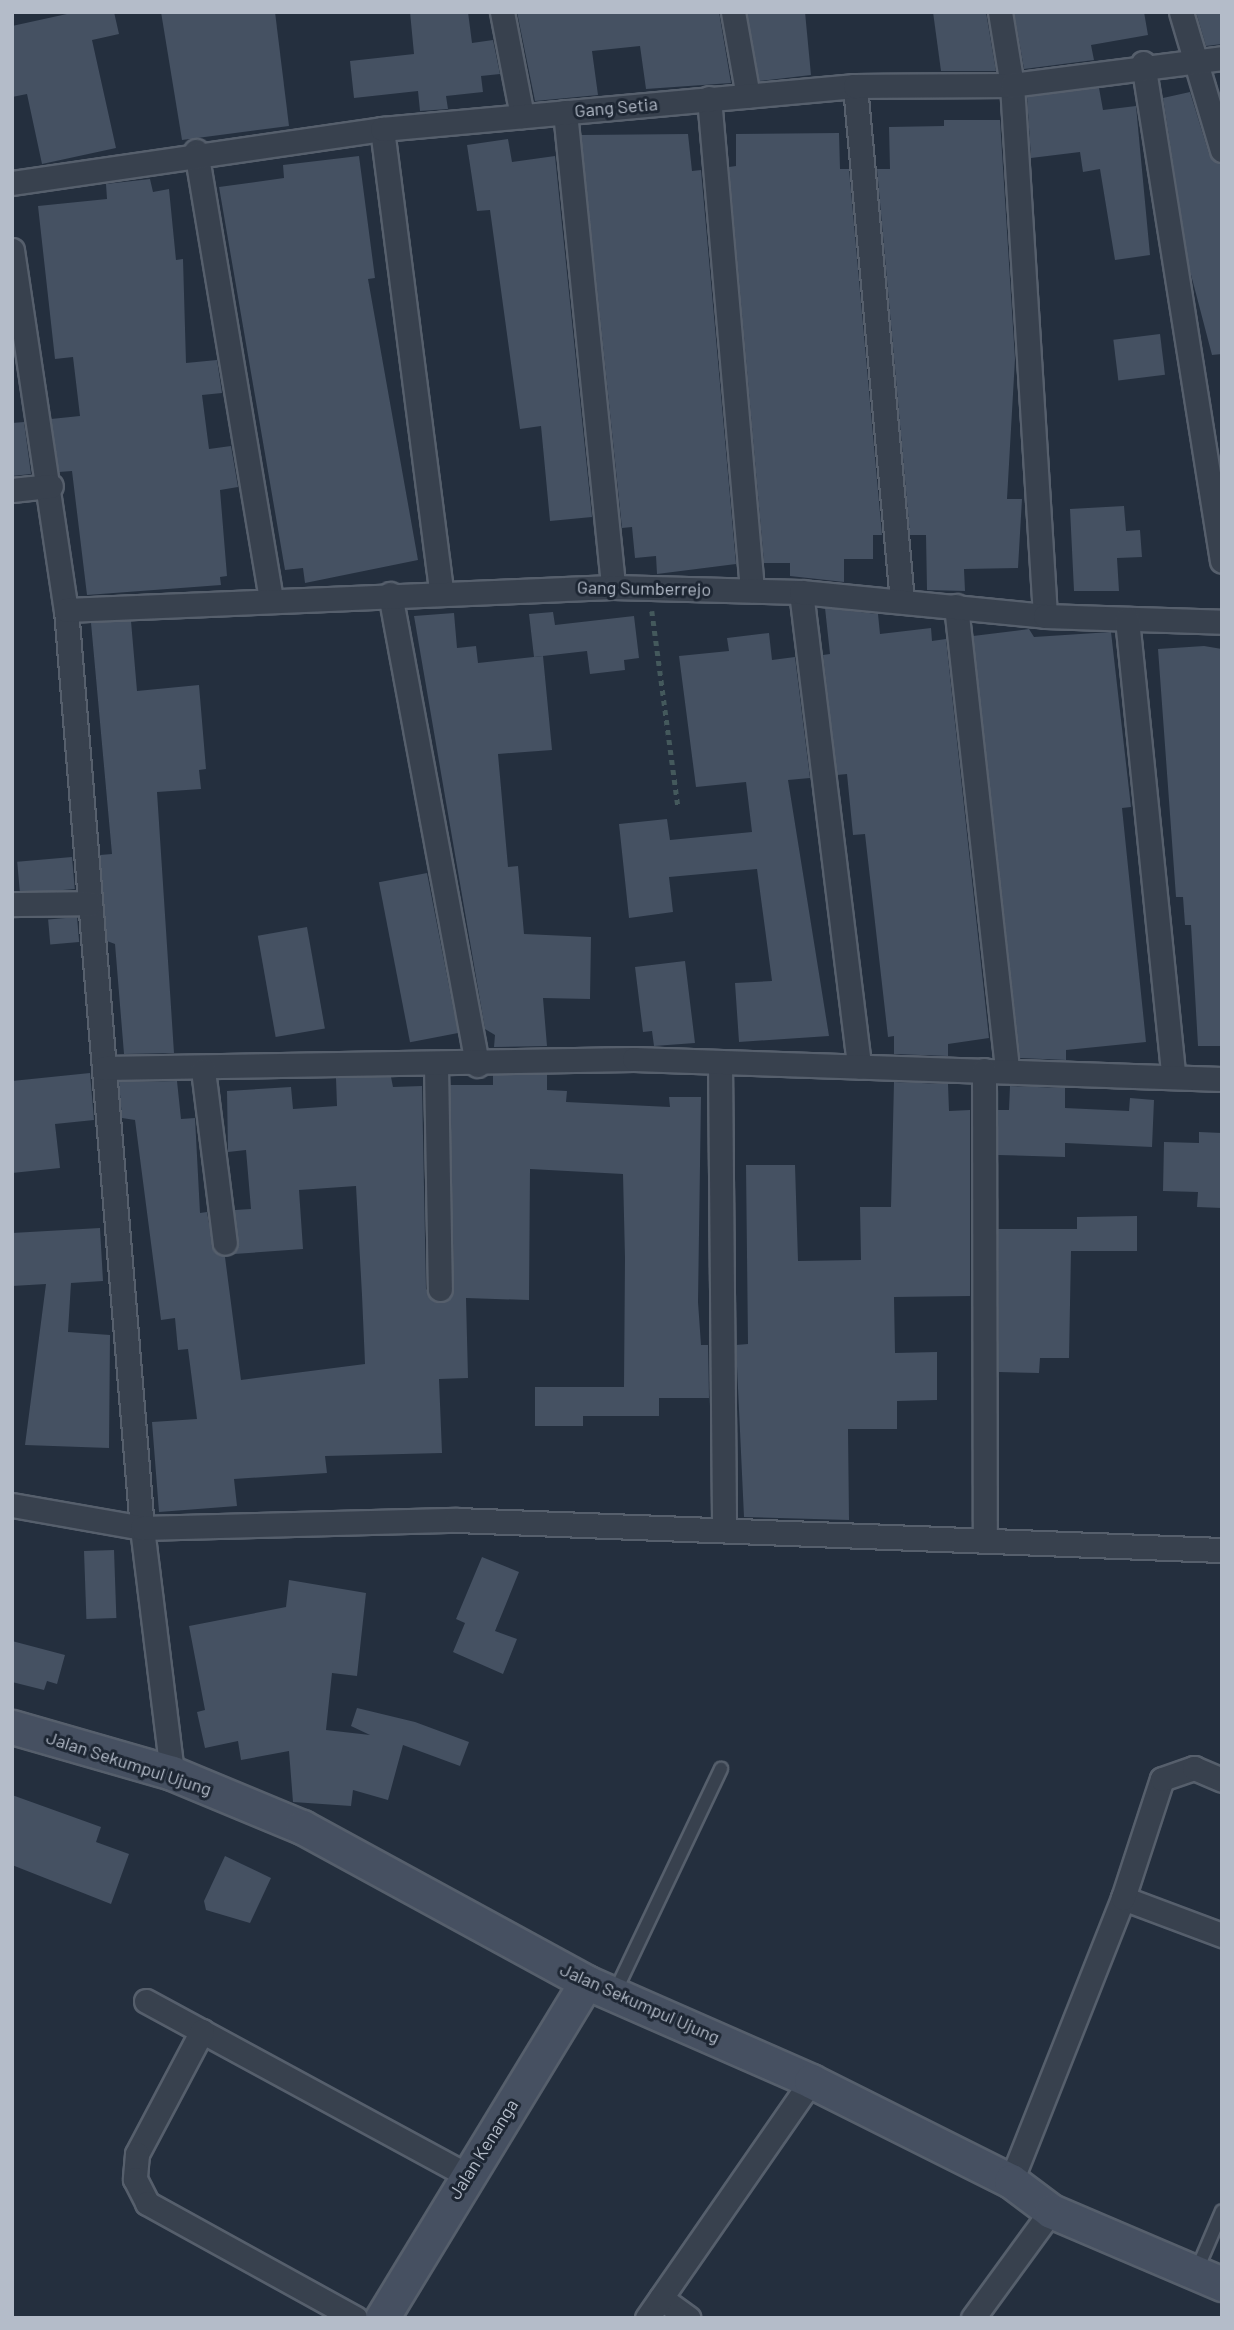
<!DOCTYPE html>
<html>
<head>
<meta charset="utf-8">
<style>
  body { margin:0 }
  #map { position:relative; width:1234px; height:2330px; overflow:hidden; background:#242f3e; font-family:Barlow,sans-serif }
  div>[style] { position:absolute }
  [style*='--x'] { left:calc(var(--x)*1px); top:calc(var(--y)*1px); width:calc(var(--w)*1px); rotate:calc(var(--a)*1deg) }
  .building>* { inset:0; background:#455162; transform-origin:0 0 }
  .path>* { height:4.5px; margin-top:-2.25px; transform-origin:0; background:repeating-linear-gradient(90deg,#44595c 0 5px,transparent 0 10px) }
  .roads { filter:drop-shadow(2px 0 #565f6c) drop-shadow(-2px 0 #565f6c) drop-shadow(0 2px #565f6c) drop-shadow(0 -2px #565f6c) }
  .lane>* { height:12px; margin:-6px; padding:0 6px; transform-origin:6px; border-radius:6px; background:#38414e }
  .street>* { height:23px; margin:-11.5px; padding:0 11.5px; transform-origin:11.5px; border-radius:11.5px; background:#38414e }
  .secondary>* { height:33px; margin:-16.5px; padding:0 16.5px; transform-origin:16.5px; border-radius:16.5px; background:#465061 }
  span { translate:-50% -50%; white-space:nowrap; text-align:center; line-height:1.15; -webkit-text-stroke:6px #1d2633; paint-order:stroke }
  .street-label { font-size:18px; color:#b4bcc9 }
  .frame { position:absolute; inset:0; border:14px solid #b4bcc9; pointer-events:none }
</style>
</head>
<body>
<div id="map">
  <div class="building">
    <i style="clip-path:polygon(76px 12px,114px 12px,119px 34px,92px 40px,116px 148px,42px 164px,27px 94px,12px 97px,12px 26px)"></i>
    <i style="clip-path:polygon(161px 12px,275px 12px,289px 126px,182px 140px)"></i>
    <i style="clip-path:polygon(410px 12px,468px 12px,472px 43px,493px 40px,500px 74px,481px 76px,483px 92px,446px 96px,448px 109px,420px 111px,418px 91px,354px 98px,350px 61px,414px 54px)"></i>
    <i style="clip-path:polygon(517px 12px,719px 12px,731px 83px,646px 89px,640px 46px,592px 51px,598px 95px,535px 101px)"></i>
    <i style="clip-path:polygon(747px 12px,805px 12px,811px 75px,759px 81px)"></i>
    <i style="clip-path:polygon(933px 12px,986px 12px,996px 71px,941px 71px)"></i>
    <i style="clip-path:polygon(1014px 12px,1144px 12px,1148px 35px,1091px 45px,1094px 60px,1024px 69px)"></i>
    <i style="clip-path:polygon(1196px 12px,1222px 12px,1222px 44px,1206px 46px)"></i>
    <i style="clip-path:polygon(1099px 88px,1103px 110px,1136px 106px,1150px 255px,1115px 260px,1100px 169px,1083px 172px,1080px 152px,1031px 158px,1027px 97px)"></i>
    <i style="clip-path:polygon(1190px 92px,1209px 154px,1222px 164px,1222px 354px,1212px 355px,1189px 267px,1163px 98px)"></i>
    <i style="clip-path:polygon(944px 120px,1000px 120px,1015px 359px,1007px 499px,1022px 499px,1018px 568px,964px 569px,965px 591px,927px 590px,926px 535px,910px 535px,877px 169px,890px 169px,889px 127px,944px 126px)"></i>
    <i style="clip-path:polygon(839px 133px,840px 169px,849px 169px,882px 535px,873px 535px,873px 559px,844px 559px,844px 582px,790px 576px,790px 563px,764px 563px,729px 167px,736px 166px,736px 134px)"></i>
    <i style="clip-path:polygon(688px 134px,692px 171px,701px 170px,736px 564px,657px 574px,656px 556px,635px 558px,632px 527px,622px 528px,581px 135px)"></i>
    <i style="clip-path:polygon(508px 139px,512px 162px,555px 156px,592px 517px,550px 521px,541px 426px,520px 429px,490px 210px,477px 211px,467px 145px)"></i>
    <i style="clip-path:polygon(359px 156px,375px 278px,368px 279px,418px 560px,305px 583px,303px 568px,285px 570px,219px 187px,284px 178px,283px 165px)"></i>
    <i style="clip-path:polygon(150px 179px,153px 192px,169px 189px,176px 260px,183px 259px,186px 363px,217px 360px,222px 393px,202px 395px,209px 449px,231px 446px,238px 487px,220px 490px,227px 576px,220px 577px,221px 585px,87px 595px,72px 471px,59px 472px,51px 419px,80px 416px,73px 357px,55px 359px,38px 206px,107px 199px,106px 184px)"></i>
    <i style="left:1160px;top:334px;width:41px;height:47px;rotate:83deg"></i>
    <i style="clip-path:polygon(24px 422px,31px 474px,12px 476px,12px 423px)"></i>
    <i style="clip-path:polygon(1124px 506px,1126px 531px,1140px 530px,1142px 557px,1117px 558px,1119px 591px,1074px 591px,1070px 509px)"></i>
    <i style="clip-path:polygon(825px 608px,878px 614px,880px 634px,931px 628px,932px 641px,946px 639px,989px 1038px,948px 1044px,948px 1056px,894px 1054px,894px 1036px,888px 1037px,865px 834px,853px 835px,847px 774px,837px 775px,823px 655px,830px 654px)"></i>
    <i style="clip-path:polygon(553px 612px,555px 625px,634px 616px,639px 658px,624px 660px,625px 670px,590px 674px,587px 651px,534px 657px,529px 614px)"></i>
    <i style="clip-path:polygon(454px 613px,457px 648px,476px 646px,478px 663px,543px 656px,552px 750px,498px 754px,508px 867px,518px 866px,524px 934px,591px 937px,590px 999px,543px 998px,547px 1046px,494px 1047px,495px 1035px,485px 1029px,414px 616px)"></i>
    <i style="clip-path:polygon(131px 621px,137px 691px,199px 685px,206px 769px,199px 770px,201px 789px,157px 792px,174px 1053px,124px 1054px,115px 944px,107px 941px,100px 855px,112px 854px,91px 623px)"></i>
    <i style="clip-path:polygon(1029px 629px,1034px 637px,1111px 632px,1131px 807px,1122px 808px,1146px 1042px,1066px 1050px,1066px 1060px,1020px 1058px,973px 636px)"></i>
    <i style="clip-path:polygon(769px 633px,772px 660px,795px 657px,810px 778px,788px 780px,829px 1036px,739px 1042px,735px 983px,772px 981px,757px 869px,669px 877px,673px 912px,629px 918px,619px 824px,667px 819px,670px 840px,752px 832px,746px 782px,696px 787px,679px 656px,729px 651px,727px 638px)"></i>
    <i style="clip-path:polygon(1204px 646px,1222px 649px,1222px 1046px,1198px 1046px,1191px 925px,1185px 925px,1183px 897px,1176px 897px,1158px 649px)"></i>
    <i style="left:72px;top:857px;width:32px;height:55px;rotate:85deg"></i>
    <i style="left:427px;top:873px;width:163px;height:49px;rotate:79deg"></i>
    <i style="left:77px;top:917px;width:25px;height:29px;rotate:85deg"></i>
    <i style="left:307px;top:927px;width:103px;height:50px;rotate:80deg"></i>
    <i style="clip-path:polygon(685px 961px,695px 1043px,654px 1046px,652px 1031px,643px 1032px,635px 967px)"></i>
    <i style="clip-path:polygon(90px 1073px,94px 1120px,55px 1124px,60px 1168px,12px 1173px,12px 1081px)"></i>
    <i style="clip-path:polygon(547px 1074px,547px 1090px,567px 1091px,566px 1102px,670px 1107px,669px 1097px,701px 1097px,698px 1302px,701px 1345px,708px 1345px,709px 1398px,659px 1398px,659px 1416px,583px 1416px,583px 1426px,535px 1426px,535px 1387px,624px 1387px,625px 1258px,623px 1174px,530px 1169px,529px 1300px,466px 1298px,468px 1378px,439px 1379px,442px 1453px,325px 1456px,327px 1473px,234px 1479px,237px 1506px,159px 1512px,152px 1422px,197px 1419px,188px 1349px,178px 1350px,175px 1318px,161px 1320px,135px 1120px,122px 1118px,119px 1082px,177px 1081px,181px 1119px,195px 1118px,200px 1213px,207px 1212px,214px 1251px,225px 1257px,241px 1380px,365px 1364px,362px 1295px,356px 1186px,299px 1190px,303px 1249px,234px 1254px,235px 1210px,251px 1209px,246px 1150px,228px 1152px,227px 1091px,291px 1087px,293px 1109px,337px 1106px,336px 1078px,391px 1077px,393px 1087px,422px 1086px,426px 1289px,441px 1303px,454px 1289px,450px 1085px,493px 1085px,493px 1075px)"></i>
    <i style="clip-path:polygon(894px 1082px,948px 1084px,949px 1111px,970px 1110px,970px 1296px,894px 1297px,895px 1353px,937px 1352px,937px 1400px,897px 1401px,897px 1429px,848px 1429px,849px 1520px,744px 1517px,736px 1345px,748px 1344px,746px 1165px,795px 1165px,798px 1261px,861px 1260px,860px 1207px,891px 1207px)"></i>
    <i style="clip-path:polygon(1010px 1086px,1065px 1088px,1065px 1108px,1129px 1111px,1130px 1098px,1154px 1100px,1152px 1147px,1065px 1143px,1065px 1157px,998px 1155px,998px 1110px,1009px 1110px)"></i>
    <i style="clip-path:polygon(1199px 1132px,1222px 1133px,1222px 1208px,1197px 1207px,1198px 1192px,1163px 1191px,1164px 1142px,1199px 1143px)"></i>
    <i style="clip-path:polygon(1137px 1216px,1137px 1251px,1071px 1251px,1069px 1358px,1040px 1358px,1039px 1373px,999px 1372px,998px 1229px,1077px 1229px,1077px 1217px)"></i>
    <i style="clip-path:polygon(100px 1228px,103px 1281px,71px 1283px,68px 1332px,110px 1335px,109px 1448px,25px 1445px,46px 1284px,12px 1286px,12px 1233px)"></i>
    <i style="left:114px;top:1550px;width:68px;height:30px;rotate:88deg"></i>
    <i style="clip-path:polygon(482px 1557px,519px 1572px,495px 1631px,517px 1639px,503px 1674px,453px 1652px,465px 1623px,456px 1619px)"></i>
    <i style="clip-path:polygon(289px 1580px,366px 1593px,357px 1676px,332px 1673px,326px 1730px,370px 1735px,351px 1726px,357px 1708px,415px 1722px,469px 1742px,460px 1766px,403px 1745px,388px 1800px,353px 1790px,351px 1806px,293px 1802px,289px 1751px,241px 1760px,238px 1741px,205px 1748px,197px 1712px,205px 1710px,189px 1626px,286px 1607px)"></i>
    <i style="clip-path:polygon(12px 1641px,65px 1655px,57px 1684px,47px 1681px,44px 1690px,12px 1682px)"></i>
    <i style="clip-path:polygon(12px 1795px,101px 1827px,96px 1842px,129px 1854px,111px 1904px,12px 1865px)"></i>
    <i style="clip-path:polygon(225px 1856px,271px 1878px,250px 1923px,206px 1910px,204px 1901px)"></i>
  </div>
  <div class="path">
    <i style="--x:652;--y:611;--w:196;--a:82.4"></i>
  </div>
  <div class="roads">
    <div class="lane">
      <i style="--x:616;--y:1990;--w:245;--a:-64.6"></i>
      <i style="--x:1196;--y:2272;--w:66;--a:-66.9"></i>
    </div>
    <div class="street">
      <i style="--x:502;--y:12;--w:106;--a:79.1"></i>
      <i style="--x:733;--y:12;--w:85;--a:79.9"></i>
      <i style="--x:1000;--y:12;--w:74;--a:80.7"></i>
      <i style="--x:1012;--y:85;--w:532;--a:86.44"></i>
      <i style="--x:1181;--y:12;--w:144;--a:73.5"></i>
      <i style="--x:1143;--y:63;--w:504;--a:80.99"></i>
      <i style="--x:855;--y:86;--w:517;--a:84.79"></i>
      <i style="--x:709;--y:98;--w:494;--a:85"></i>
      <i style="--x:565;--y:112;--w:477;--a:84.2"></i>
      <i style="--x:382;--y:129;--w:465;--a:82.7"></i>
      <i style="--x:196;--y:151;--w:452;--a:80.5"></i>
      <i style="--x:12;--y:183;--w:374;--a:-8.3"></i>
      <i style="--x:382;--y:129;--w:475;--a:-5.2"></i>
      <i style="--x:855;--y:86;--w:157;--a:-0.4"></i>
      <i style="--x:1012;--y:85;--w:212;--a:-7.3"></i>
      <i style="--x:12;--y:250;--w:364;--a:81.5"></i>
      <i style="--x:66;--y:610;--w:921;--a:85.27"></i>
      <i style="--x:142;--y:1528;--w:247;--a:83"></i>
      <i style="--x:12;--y:490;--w:39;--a:-6"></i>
      <i style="--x:801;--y:592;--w:478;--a:83"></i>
      <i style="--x:390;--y:594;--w:479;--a:79.5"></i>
      <i style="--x:956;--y:606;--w:466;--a:83.7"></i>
      <i style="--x:66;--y:610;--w:547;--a:-2.41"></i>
      <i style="--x:613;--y:587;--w:188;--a:1.5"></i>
      <i style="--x:801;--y:592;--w:245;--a:5.6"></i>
      <i style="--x:1045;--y:616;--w:177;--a:1.9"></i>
      <i style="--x:1127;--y:619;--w:458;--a:84.2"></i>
      <i style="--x:12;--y:904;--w:78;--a:-0.7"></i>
      <i style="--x:720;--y:1062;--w:468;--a:89.5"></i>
      <i style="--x:436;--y:1066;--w:223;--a:89"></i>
      <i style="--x:104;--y:1068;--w:530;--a:-0.97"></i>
      <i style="--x:634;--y:1059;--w:588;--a:1.95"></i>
      <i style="--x:203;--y:1070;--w:174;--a:82.8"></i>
      <i style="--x:984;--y:1070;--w:470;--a:89.9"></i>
      <i style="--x:12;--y:1505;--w:132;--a:10"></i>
      <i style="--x:142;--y:1528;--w:315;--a:-1.5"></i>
      <i style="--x:457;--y:1520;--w:766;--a:2.25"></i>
      <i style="--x:1123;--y:1898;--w:106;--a:20.5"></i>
      <i style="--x:146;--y:2001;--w:365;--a:28.5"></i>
      <i style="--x:202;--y:2031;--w:139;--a:117.9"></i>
      <i style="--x:137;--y:2154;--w:25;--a:95"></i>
      <i style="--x:135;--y:2179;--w:27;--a:63"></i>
      <i style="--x:147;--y:2203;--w:238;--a:28.9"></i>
      <i style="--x:1011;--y:2181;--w:304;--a:-68.4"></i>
      <i style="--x:1123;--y:1898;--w:125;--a:-71.9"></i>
      <i style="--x:1162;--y:1779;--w:34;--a:-19"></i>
      <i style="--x:1194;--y:1768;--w:30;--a:23"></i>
      <i style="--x:661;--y:2298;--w:34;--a:36"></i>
      <i style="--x:647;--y:2318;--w:288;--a:-55.3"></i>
      <i style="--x:973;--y:2318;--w:132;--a:-53.9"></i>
    </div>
    <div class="secondary">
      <i style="--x:12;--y:1727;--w:166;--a:16"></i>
      <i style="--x:172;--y:1773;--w:141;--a:22.6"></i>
      <i style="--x:302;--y:1827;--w:324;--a:28.6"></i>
      <i style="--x:586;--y:1982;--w:246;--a:23.7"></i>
      <i style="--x:811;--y:2081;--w:224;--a:26.6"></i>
      <i style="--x:1011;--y:2181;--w:50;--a:36.9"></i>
      <i style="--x:1051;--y:2211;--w:186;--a:23.1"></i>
      <i style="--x:382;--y:2318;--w:393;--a:-58.7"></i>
    </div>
  </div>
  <div class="street-label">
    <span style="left:616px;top:107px;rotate:-5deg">Gang Setia</span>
    <span style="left:644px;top:588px;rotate:1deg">Gang Sumberrejo</span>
    <span style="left:129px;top:1763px;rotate:18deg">Jalan Sekumpul Ujung</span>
    <span style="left:640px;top:2003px;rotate:24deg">Jalan Sekumpul Ujung</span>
    <span style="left:483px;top:2149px;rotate:-58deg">Jalan Kenanga</span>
  </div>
  <div class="frame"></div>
</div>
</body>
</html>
